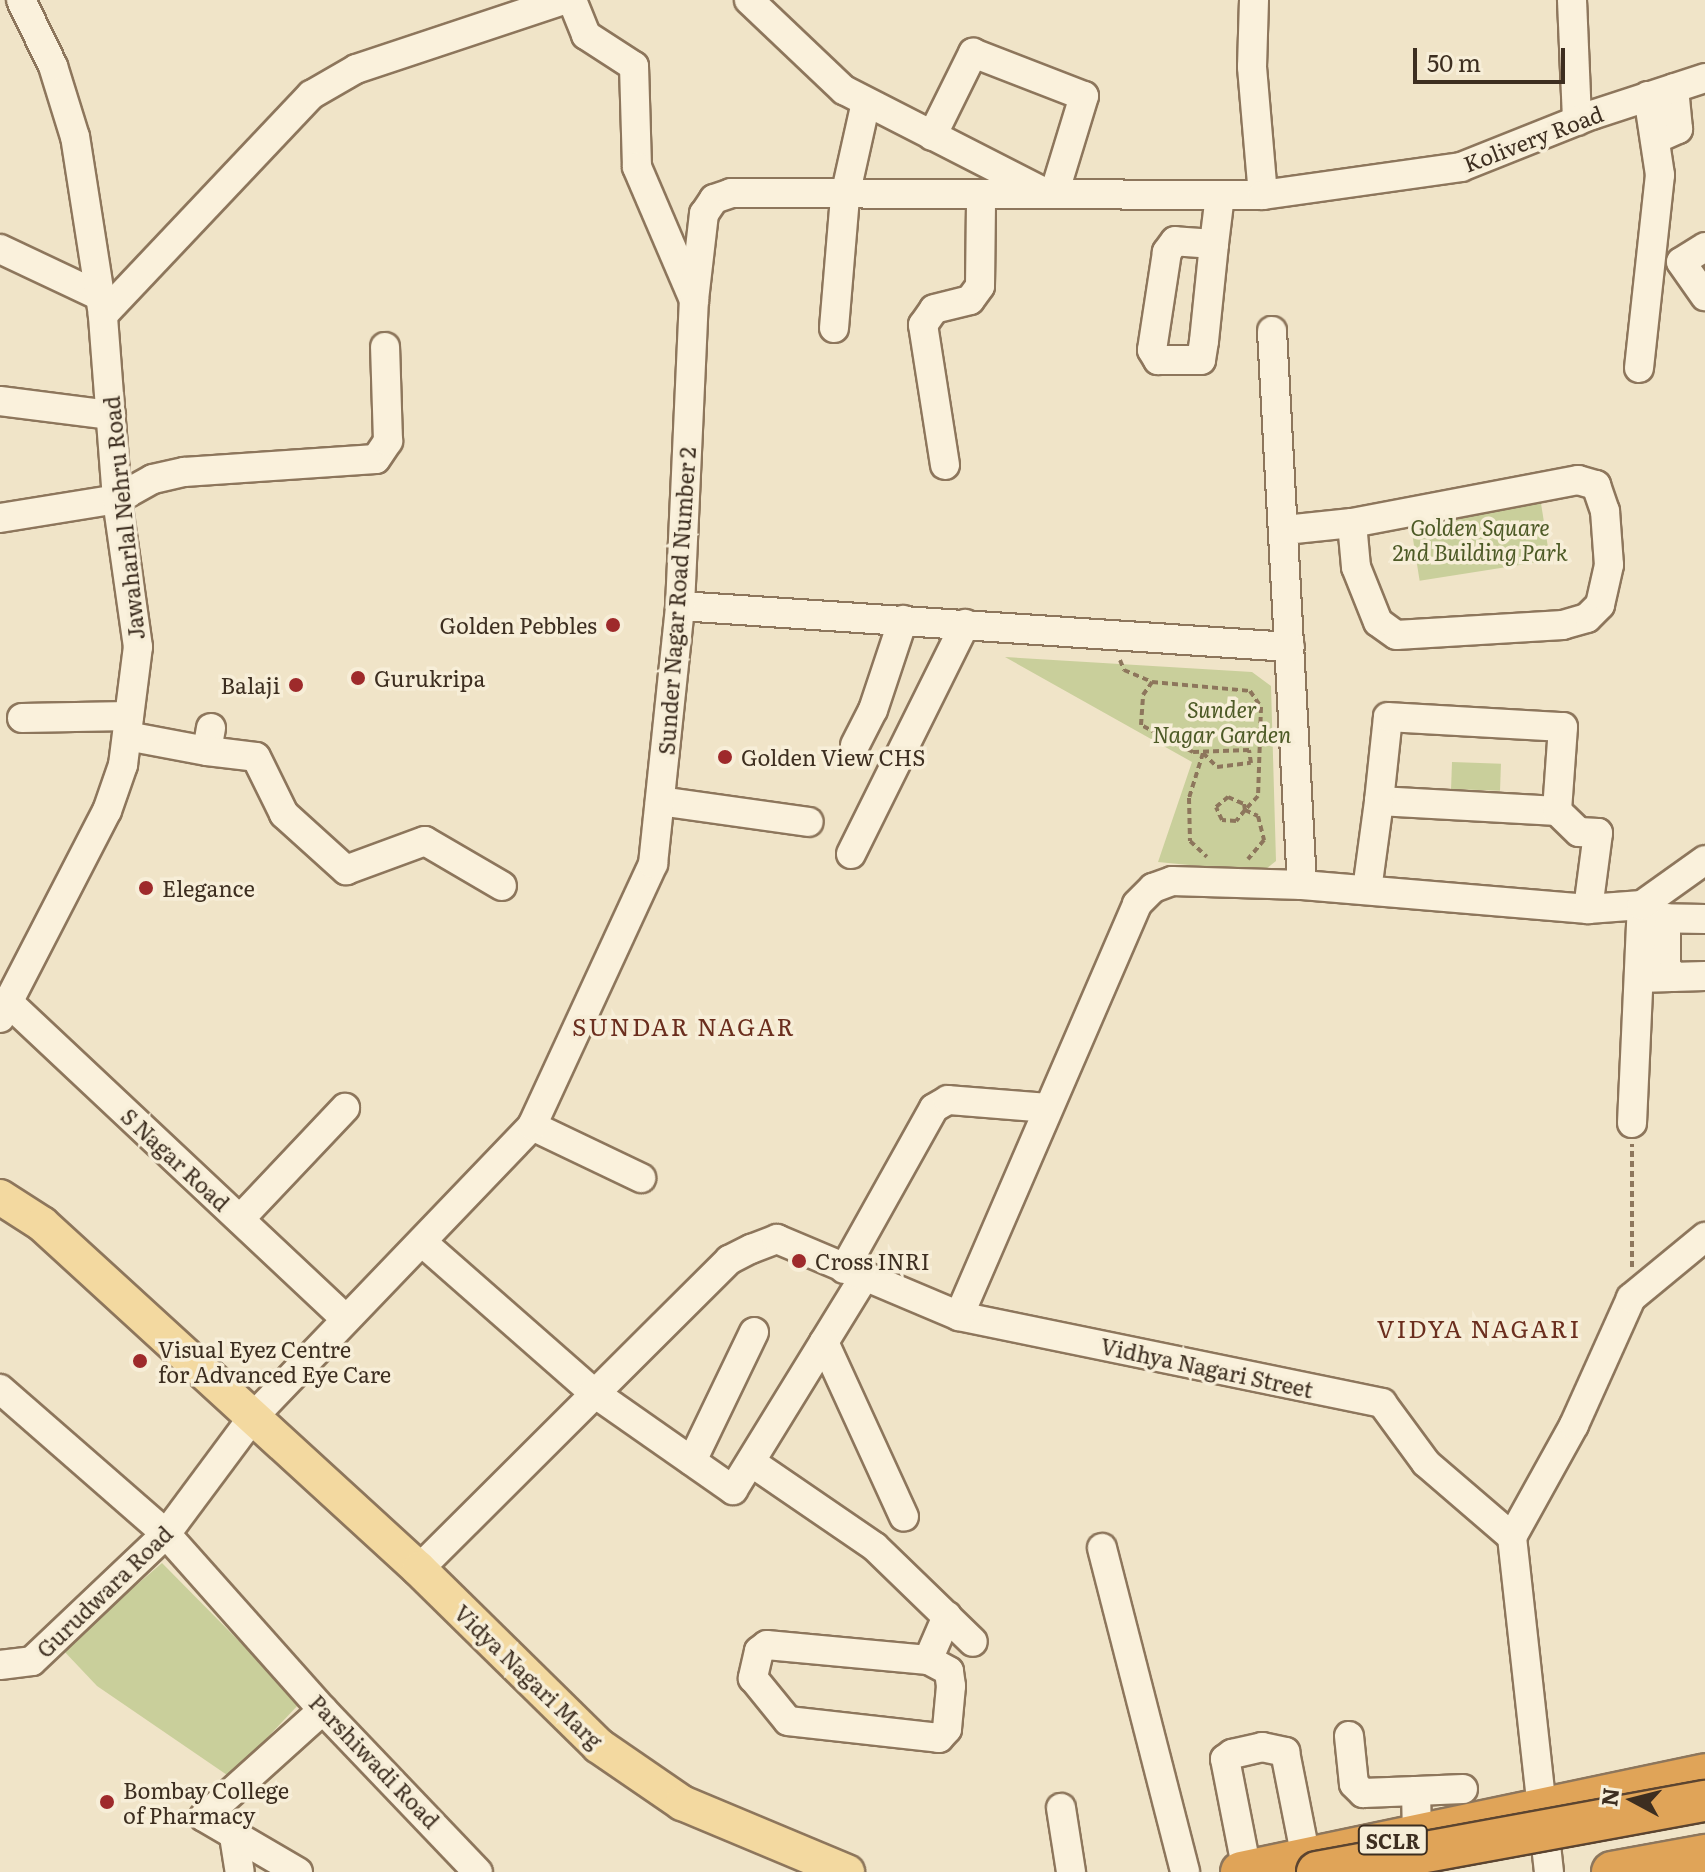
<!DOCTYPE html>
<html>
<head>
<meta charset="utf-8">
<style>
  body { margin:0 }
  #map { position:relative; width:1705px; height:1872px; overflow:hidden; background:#f0e4c8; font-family:Literata,serif }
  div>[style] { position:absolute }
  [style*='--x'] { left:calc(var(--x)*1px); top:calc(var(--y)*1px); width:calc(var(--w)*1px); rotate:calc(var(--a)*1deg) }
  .green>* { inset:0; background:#c9cf9b; transform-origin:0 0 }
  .path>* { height:4px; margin-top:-2px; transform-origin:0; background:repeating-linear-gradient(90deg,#8d765c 0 6px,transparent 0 10px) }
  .roads { filter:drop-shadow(2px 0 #8d765c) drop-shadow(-2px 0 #8d765c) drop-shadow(0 2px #8d765c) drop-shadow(0 -2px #8d765c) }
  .minor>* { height:28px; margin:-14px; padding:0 14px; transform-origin:14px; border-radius:14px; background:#faf1dc }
  .major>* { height:34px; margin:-17px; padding:0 17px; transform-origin:17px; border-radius:17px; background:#f3d9a0 }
  .highway>* { height:40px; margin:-20px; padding:0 20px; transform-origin:20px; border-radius:20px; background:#e0a458 }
  .bridges { filter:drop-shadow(2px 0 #5b4430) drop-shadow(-2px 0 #5b4430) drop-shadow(0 2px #5b4430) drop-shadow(0 -2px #5b4430) }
  .highway-bridge>* { height:40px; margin:-20px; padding:0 20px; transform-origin:20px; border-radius:20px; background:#e0a458 }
  .dots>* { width:22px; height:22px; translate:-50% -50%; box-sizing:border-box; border:4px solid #f7eed8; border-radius:50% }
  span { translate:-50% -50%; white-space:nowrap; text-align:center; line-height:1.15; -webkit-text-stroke:7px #f7eed8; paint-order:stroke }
  .shield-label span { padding:2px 6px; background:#f7eed8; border:2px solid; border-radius:6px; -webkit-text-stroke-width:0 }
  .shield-label { font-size:20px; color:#3d2e20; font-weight:700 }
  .street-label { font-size:22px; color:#3d2e20 }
  .park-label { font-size:22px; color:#4d5a26; font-style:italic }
  .poi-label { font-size:22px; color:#3d2e20 }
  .right { translate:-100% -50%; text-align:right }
  .left { translate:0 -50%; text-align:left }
  .neighbourhood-label { font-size:24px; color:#6b2e1e; letter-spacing:2px }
  .north { position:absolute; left:1593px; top:1760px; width:80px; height:80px; -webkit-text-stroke:6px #f7eed8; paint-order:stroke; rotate:277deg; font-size:22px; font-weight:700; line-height:32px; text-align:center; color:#3d2e20 }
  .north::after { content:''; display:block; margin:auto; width:28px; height:36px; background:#3d2e20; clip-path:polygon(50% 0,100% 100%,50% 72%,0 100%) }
  .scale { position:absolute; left:1413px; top:48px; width:152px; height:36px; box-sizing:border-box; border:4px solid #3d2e20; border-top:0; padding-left:10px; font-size:24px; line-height:28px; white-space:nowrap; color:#3d2e20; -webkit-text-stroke:6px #f7eed8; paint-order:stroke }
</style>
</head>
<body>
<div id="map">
  <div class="green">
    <i style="left:1540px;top:497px;width:64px;height:132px;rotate:81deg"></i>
    <i style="clip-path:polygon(1005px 657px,1252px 672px,1271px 686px,1276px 861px,1262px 872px,1158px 862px,1192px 762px)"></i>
    <i style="left:1452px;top:762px;width:49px;height:27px;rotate:2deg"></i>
    <i style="clip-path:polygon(162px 1563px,300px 1703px,230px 1777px,97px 1686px,62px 1649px)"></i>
  </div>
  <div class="path">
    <i style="--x:1120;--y:660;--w:11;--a:68"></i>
    <i style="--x:1124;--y:670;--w:30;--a:23"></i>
    <i style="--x:1203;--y:753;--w:47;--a:107.3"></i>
    <i style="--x:1189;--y:798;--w:43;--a:88.7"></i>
    <i style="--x:1190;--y:841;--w:23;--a:43"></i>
    <i style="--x:1203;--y:753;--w:20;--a:45"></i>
    <i style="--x:1217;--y:767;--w:34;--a:-7"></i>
    <i style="--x:1251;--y:763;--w:13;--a:-99"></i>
    <i style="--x:1249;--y:750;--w:56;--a:178"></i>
    <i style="--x:1193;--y:752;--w:59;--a:-152.6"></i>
    <i style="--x:1141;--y:725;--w:30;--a:-86"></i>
    <i style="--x:1143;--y:695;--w:16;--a:-55"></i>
    <i style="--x:1152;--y:682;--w:98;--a:5.2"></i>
    <i style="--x:1250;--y:691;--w:19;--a:55"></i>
    <i style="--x:1261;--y:707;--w:89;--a:91.9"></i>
    <i style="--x:1258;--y:796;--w:19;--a:133"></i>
    <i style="--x:1245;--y:810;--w:14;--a:25"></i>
    <i style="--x:1258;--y:816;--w:25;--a:76"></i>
    <i style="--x:1264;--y:840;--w:25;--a:130"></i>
    <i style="--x:1228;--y:797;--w:17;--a:24"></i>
    <i style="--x:1244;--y:804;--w:6;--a:81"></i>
    <i style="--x:1245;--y:810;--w:14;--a:129"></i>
    <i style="--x:1236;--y:821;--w:14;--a:-176"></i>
    <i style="--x:1222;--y:820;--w:14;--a:-115"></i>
    <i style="--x:1216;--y:807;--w:16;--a:-40"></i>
    <i style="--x:1632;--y:1267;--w:123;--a:-90"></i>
  </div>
  <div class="roads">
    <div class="minor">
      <i style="--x:572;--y:0;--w:38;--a:68"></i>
      <i style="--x:586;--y:35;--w:57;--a:32.9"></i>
      <i style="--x:634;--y:66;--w:101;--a:88.3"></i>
      <i style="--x:637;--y:167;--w:145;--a:66.8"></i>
      <i style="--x:749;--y:0;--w:131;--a:43.5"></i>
      <i style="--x:844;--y:90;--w:224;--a:27.1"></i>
      <i style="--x:1254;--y:0;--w:67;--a:91.7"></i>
      <i style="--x:1252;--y:67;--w:128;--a:85.1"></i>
      <i style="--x:1572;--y:0;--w:121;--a:87.6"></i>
      <i style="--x:932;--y:136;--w:93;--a:-63.7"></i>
      <i style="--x:973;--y:53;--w:119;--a:21.2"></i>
      <i style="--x:1084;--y:96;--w:102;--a:107"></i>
      <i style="--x:1658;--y:138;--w:22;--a:-24"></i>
      <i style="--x:1678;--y:129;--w:41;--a:-95.6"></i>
      <i style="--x:1214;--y:244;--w:39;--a:-176"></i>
      <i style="--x:1175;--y:241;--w:14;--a:126"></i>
      <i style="--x:1167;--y:252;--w:99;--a:98.7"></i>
      <i style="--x:1152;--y:350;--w:12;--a:59"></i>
      <i style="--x:1158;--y:360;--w:43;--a:0"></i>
      <i style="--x:1201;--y:360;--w:19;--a:-81"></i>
      <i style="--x:1204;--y:341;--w:98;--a:-84.1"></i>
      <i style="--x:1214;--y:244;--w:49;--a:-83"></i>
      <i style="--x:1705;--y:247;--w:28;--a:148"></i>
      <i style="--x:1681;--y:262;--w:42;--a:54.8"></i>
      <i style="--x:0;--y:249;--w:110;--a:25.2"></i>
      <i style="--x:103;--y:315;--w:303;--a:-46.6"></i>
      <i style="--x:311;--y:95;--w:52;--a:-30"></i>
      <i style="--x:356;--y:69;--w:218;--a:-18.4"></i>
      <i style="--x:834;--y:328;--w:132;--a:-85.2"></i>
      <i style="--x:845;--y:196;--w:96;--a:-77.4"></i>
      <i style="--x:1272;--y:331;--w:555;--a:86.9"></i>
      <i style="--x:1639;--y:368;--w:194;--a:-83.8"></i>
      <i style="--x:1660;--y:175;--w:80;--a:-98.6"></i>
      <i style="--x:0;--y:401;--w:112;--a:7.2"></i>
      <i style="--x:945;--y:465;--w:142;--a:-98.9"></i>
      <i style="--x:923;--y:325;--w:19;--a:-55"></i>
      <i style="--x:934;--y:309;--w:37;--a:-14"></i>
      <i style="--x:970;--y:300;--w:17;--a:-54"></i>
      <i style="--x:980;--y:286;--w:88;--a:-89.3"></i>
      <i style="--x:0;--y:518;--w:119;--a:-9.2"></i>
      <i style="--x:117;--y:499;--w:41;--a:-29.1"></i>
      <i style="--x:153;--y:479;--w:32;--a:-13"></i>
      <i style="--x:184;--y:472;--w:192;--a:-3.9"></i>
      <i style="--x:376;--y:459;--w:22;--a:-56"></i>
      <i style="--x:388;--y:441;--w:94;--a:-91.8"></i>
      <i style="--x:1285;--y:530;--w:67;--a:-6"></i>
      <i style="--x:1352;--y:523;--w:230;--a:-10.8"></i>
      <i style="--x:1578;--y:480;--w:19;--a:16"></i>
      <i style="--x:1596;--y:485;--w:28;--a:71"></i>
      <i style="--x:1605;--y:511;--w:54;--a:85.8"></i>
      <i style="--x:1609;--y:565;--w:41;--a:102.7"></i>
      <i style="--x:1600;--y:605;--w:18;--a:135"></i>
      <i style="--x:1587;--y:618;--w:25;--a:164"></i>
      <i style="--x:1563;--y:625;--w:167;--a:176.6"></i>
      <i style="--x:1396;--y:635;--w:22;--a:-144"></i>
      <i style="--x:1378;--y:622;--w:59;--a:-111.8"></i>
      <i style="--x:1356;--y:567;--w:44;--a:-95.2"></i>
      <i style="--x:680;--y:606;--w:611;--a:3.85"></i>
      <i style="--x:22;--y:718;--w:107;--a:-1.1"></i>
      <i style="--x:211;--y:728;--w:23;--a:100"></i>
      <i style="--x:207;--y:751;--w:49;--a:7"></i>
      <i style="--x:256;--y:757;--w:64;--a:63.8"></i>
      <i style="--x:284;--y:814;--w:84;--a:42.1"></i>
      <i style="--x:346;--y:870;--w:84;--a:-20.2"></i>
      <i style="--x:425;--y:841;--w:89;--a:30.3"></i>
      <i style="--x:127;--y:736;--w:81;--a:10.6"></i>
      <i style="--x:855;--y:745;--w:39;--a:-63"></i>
      <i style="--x:873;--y:710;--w:95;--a:-71.6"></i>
      <i style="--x:660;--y:801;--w:150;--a:8"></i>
      <i style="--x:1557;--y:811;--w:178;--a:-176.8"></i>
      <i style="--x:1379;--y:801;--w:84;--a:-83.9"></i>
      <i style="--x:1388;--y:717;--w:175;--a:3.3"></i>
      <i style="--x:1563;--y:727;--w:84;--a:94.1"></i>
      <i style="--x:1557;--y:811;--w:30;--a:44"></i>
      <i style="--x:1579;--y:832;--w:19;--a:3"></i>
      <i style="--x:1598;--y:833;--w:77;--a:97.5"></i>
      <i style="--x:851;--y:854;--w:257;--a:-63.6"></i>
      <i style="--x:1367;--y:890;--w:90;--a:-82.3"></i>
      <i style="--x:1647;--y:918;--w:58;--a:1"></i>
      <i style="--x:1666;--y:918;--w:49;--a:90"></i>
      <i style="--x:1666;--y:967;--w:13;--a:48"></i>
      <i style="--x:1639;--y:978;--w:66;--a:-1.7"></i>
      <i style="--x:6;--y:1000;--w:466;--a:43.2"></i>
      <i style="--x:0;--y:1018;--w:233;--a:-62.7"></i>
      <i style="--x:107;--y:811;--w:49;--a:-70.8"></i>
      <i style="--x:123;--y:765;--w:119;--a:-82.8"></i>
      <i style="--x:138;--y:647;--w:149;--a:-98.1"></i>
      <i style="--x:117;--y:499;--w:185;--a:-94.4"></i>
      <i style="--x:103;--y:315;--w:180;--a:-98.9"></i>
      <i style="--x:75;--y:137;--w:74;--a:-107.2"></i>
      <i style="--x:53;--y:66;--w:73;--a:-115.9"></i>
      <i style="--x:1632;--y:1123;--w:218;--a:-87.4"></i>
      <i style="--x:532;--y:1126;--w:121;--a:25.5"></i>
      <i style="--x:240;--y:1219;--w:153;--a:-46.6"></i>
      <i style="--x:422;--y:1242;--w:227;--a:41.3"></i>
      <i style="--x:593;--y:1392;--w:171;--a:35"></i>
      <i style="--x:733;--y:1490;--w:250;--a:-58.4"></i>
      <i style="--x:844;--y:1269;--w:184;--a:-60.8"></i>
      <i style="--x:934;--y:1108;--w:16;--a:-30"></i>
      <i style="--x:948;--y:1100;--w:99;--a:4.6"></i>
      <i style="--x:959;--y:1316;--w:432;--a:11.6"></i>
      <i style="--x:1382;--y:1403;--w:74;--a:53.7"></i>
      <i style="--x:1426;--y:1463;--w:113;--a:40.7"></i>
      <i style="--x:1512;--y:1537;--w:337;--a:83.7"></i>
      <i style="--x:824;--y:1342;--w:192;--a:65.4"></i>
      <i style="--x:0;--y:1389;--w:220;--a:41.1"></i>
      <i style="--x:166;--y:1534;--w:236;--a:48.3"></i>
      <i style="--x:323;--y:1710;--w:224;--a:46.3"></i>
      <i style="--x:692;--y:1461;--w:143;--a:-64.3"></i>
      <i style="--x:751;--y:1462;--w:150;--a:34.4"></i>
      <i style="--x:875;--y:1547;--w:136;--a:44.1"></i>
      <i style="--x:1512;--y:1537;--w:128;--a:-61"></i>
      <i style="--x:1574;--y:1425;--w:139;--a:-65.8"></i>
      <i style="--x:1631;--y:1298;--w:96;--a:-39.5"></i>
      <i style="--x:1102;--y:1548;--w:334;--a:75.6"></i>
      <i style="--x:419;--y:1569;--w:438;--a:-44.9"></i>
      <i style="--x:729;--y:1260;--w:25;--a:-27"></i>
      <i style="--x:751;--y:1249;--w:28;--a:-21"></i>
      <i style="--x:777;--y:1239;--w:198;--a:22.9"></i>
      <i style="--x:959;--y:1316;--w:449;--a:-66.6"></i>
      <i style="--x:1137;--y:904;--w:23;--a:-45"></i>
      <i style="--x:1153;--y:888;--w:20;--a:-20"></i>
      <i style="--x:1172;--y:881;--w:130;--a:1.8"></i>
      <i style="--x:1302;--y:885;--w:287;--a:4.8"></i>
      <i style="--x:1588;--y:909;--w:54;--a:-4.2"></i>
      <i style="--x:1642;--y:905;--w:77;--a:-35.5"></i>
      <i style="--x:928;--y:1660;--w:162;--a:-174.7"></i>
      <i style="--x:767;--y:1645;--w:10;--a:143"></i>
      <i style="--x:759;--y:1651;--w:28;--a:103"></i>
      <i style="--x:753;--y:1678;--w:55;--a:50.9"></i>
      <i style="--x:788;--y:1721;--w:152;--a:6.4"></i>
      <i style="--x:939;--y:1738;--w:12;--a:-48"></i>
      <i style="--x:947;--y:1729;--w:43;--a:-84.7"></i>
      <i style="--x:951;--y:1686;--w:15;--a:-98"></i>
      <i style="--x:949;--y:1671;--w:24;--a:-152"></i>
      <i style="--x:928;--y:1660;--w:48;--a:-66.6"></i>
      <i style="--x:0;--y:1665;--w:32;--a:-7"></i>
      <i style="--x:32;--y:1661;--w:185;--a:-43.5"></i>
      <i style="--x:166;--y:1534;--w:146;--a:-53.4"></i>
      <i style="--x:253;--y:1417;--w:403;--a:-46.2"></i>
      <i style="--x:532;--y:1126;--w:289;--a:-65.2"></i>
      <i style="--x:653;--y:864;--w:259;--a:-84"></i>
      <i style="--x:680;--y:606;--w:306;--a:-87.4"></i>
      <i style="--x:694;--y:300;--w:87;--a:-83.4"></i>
      <i style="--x:704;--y:214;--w:18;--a:-56"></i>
      <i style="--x:714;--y:199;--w:18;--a:-19"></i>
      <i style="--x:731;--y:193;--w:532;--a:0.22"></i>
      <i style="--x:1263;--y:195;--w:200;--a:-8"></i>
      <i style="--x:1461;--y:167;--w:141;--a:-21.7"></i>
      <i style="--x:1592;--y:115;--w:119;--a:-18.1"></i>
      <i style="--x:1349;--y:1736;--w:48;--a:84.1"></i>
      <i style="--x:1354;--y:1784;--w:13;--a:45"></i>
      <i style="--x:1363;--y:1793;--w:53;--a:-2.2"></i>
      <i style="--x:1416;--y:1791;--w:44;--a:88.7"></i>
      <i style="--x:1416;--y:1791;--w:47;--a:-2.4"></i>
      <i style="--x:1061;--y:1808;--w:65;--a:81.1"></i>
      <i style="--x:234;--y:1836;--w:36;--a:81"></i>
      <i style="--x:1247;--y:1871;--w:114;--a:-101.1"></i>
      <i style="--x:1225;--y:1759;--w:9;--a:-36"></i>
      <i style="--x:1232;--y:1754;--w:31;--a:-13"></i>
      <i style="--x:1262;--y:1747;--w:24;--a:12"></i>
      <i style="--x:1285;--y:1752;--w:108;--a:78.8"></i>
      <i style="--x:298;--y:1872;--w:109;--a:-149.7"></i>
      <i style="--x:204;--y:1817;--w:160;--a:-42"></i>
    </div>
    <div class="major">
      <i style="--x:0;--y:1197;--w:50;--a:32.7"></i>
      <i style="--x:42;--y:1224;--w:511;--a:42.46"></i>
      <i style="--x:419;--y:1569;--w:252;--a:44.5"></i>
      <i style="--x:599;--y:1746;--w:101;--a:34.5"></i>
      <i style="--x:682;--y:1803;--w:179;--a:22.7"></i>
    </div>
    <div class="highway">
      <i style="--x:1241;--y:1872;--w:474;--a:-11.9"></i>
      <i style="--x:1612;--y:1872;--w:95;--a:-10.4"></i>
    </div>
  </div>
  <div class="bridges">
    <div class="highway-bridge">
      <i style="--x:1317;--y:1872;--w:394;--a:-10.4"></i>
    </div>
  </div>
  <div class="dots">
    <i style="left:613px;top:625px;background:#9e2a2b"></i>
    <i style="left:358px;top:678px;background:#9e2a2b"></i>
    <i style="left:296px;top:685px;background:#9e2a2b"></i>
    <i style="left:725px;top:757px;background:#9e2a2b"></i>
    <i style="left:146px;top:888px;background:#9e2a2b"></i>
    <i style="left:799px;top:1261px;background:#9e2a2b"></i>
    <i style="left:140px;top:1361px;background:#9e2a2b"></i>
    <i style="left:107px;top:1802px;background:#9e2a2b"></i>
  </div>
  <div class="shield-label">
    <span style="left:1393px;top:1840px">SCLR</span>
  </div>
  <div class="street-label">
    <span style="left:1533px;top:138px;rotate:-21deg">Kolivery Road</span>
    <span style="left:123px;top:518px;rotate:-96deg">Jawaharlal Nehru Road</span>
    <span style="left:676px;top:601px;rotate:-86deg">Sunder Nagar Road Number 2</span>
    <span style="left:176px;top:1159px;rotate:43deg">S Nagar Road</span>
    <span style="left:1207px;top:1367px;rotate:12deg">Vidhya Nagari Street</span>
    <span style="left:104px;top:1591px;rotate:-44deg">Gurudwara Road</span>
    <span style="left:529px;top:1676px;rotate:44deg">Vidya Nagari Marg</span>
    <span style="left:375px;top:1761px;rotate:46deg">Parshiwadi Road</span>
  </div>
  <div class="park-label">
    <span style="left:1480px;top:539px">Golden Square<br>2nd Building Park</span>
    <span style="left:1222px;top:721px">Sunder<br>Nagar Garden</span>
  </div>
  <div class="poi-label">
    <span class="right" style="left:597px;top:625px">Golden Pebbles</span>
    <span class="left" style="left:374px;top:678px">Gurukripa</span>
    <span class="right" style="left:280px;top:685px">Balaji</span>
    <span class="left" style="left:741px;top:757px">Golden View CHS</span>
    <span class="left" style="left:162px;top:888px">Elegance</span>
    <span class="left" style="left:815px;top:1261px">Cross INRI</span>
    <span class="left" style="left:158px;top:1361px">Visual Eyez Centre<br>for Advanced Eye Care</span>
    <span class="left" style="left:123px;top:1802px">Bombay College<br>of Pharmacy</span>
  </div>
  <div class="neighbourhood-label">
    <span style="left:684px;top:1026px">SUNDAR NAGAR</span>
    <span style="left:1479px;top:1328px">VIDYA NAGARI</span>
  </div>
  <div class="north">N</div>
  <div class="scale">50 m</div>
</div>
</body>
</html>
